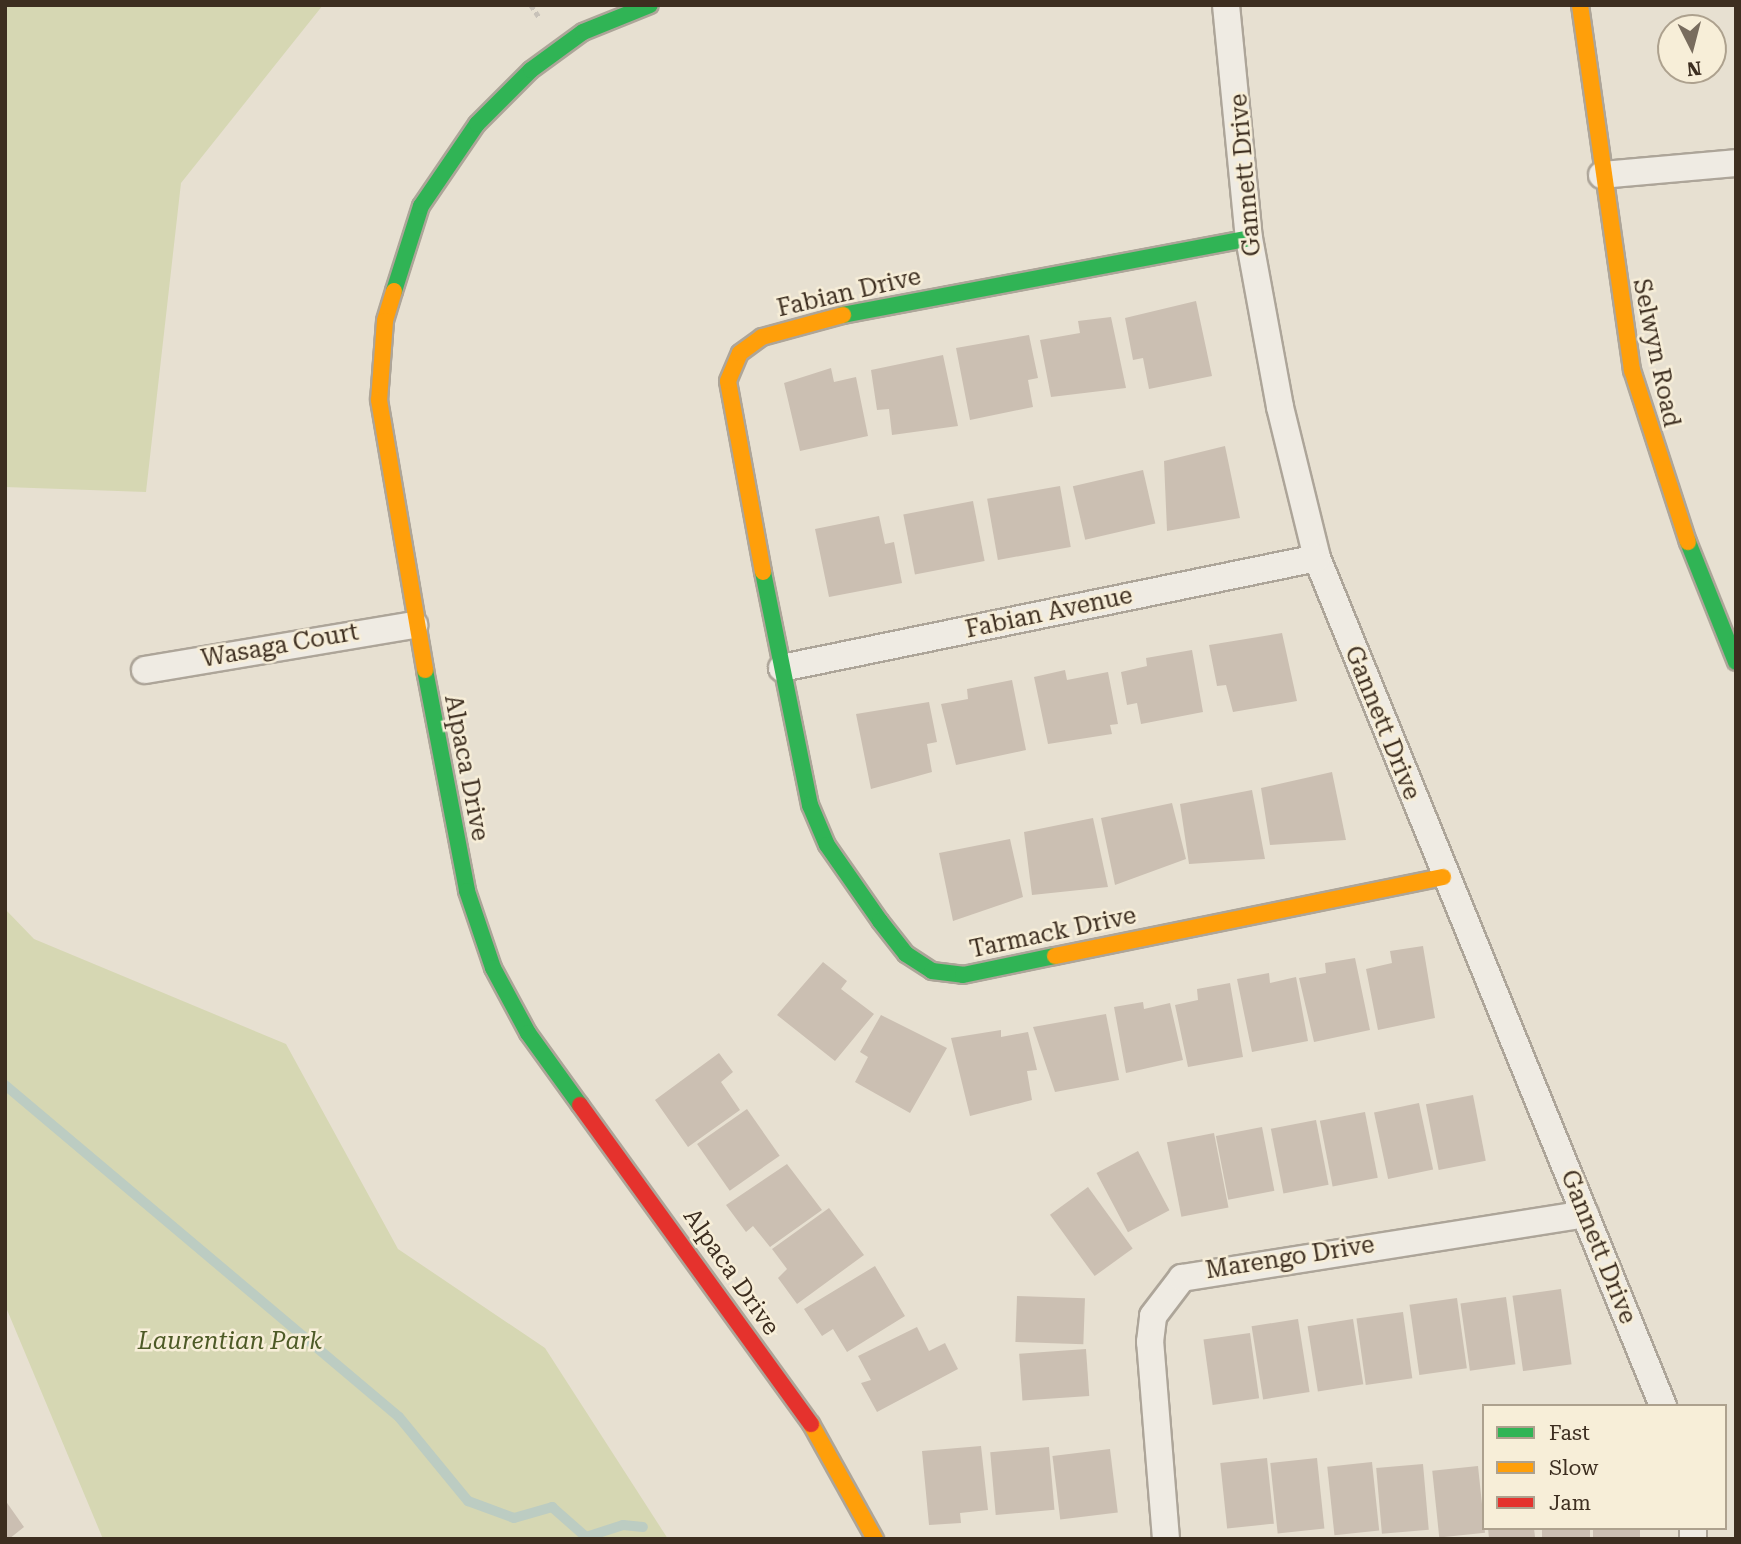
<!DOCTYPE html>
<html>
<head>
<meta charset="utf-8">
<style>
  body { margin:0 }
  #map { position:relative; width:1741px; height:1544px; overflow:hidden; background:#e7e0d1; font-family:"Roboto Serif",serif }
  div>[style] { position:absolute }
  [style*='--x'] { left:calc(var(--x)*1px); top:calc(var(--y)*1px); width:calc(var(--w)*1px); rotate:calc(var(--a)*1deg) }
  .green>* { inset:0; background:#d6d7b3 }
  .stream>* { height:10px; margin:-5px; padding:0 5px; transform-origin:5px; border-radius:5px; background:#bcccc2 }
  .building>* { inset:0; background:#cbbfb2; transform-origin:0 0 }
  .path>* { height:4.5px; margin-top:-2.25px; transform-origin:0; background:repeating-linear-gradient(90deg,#c8c2b9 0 5px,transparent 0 8.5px) }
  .roads { filter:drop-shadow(2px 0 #ada599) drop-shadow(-2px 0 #ada599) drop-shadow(0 2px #ada599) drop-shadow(0 -2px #ada599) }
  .street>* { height:26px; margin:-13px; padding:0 13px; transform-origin:13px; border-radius:13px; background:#efebe3 }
  .fast>* { height:16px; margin:-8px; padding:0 8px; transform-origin:8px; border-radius:8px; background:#30b455 }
  .slow>* { height:16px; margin:-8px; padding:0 8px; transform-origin:8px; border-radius:8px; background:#ff9f0a }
  .jam>* { height:16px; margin:-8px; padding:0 8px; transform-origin:8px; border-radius:8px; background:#e5322d }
  span { translate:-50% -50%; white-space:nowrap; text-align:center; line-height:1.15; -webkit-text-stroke:5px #f7eed8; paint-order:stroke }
  .street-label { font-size:24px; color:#3d2e20 }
  .park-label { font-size:24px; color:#4d5a26; font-style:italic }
  .frame { position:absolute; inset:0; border:7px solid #3d2e20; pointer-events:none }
  .legend { position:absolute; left:1482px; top:1404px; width:245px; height:126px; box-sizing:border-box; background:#f7eed8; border:2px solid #ada18e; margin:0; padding:9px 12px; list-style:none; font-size:21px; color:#3d2e20 }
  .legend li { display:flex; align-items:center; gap:14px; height:35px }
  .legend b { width:35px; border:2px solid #ada18e }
  .north { position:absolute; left:1657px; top:14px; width:70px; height:70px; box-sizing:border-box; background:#f7eed8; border:2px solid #ada18e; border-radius:50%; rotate:174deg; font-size:19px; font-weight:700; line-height:28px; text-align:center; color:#3d2e20 }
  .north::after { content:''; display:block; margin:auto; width:24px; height:32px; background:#786c5e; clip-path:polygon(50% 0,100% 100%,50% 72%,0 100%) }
</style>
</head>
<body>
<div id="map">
  <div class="green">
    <i style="clip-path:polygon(5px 5px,323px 5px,181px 183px,146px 492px,5px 487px)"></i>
    <i style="clip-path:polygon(5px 909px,34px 939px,286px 1044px,398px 1249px,545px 1348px,668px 1539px,103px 1539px,5px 1305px)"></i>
  </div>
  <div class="stream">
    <i style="--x:5;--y:1085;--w:515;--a:40.12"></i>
    <i style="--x:399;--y:1417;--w:109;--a:50.6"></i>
    <i style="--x:468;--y:1501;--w:49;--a:20.3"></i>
    <i style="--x:514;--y:1518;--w:40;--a:-16"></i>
    <i style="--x:552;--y:1507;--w:45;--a:41.4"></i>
    <i style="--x:586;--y:1537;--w:39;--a:-18"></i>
    <i style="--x:623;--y:1525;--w:20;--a:6"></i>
  </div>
  <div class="building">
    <i style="clip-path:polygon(1196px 301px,1212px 376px,1149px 389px,1143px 358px,1133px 360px,1125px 318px)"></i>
    <i style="clip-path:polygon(1111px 317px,1126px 388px,1051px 397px,1040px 340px,1080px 333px,1078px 321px)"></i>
    <i style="clip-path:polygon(1029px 335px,1038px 378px,1028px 380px,1033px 407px,970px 420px,956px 348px)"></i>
    <i style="clip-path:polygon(943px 355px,958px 426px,892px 435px,889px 409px,877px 410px,871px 370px)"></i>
    <i style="clip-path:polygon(831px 368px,834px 382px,856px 377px,868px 436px,800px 451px,784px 383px)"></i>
    <i style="clip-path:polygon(1225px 446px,1240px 518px,1167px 531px,1164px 461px)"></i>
    <i style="left:1143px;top:470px;width:55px;height:72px;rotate:77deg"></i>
    <i style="left:1060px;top:486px;width:62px;height:74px;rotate:80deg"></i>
    <i style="left:973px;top:501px;width:61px;height:71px;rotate:79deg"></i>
    <i style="clip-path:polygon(879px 516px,885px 544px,894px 542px,902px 583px,829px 597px,815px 529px)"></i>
    <i style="clip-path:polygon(1282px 633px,1297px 701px,1233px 712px,1226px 685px,1217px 686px,1209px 645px)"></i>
    <i style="clip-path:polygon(1192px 650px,1203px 712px,1141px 724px,1137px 703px,1127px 705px,1121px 672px,1147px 666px,1146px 658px)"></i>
    <i style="clip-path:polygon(1065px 670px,1067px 680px,1108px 672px,1118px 724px,1110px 725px,1112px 734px,1048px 744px,1034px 677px)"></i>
    <i style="clip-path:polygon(1012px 680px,1026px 750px,956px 765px,941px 704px,968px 699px,967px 689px)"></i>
    <i style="clip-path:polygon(929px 702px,937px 742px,927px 744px,932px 772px,871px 789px,856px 714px)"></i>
    <i style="clip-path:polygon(1332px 772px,1346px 840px,1270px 845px,1261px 788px)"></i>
    <i style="clip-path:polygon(1252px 790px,1265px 859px,1189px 864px,1180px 804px)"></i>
    <i style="clip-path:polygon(1172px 803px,1186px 859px,1115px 885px,1101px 818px)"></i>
    <i style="clip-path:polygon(1093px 818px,1108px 887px,1032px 895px,1024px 832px)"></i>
    <i style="clip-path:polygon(1010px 839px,1023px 897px,953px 921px,939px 853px)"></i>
    <i style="clip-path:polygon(1423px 946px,1435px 1018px,1378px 1030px,1366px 969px,1392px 963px,1390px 951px)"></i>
    <i style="clip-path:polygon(1355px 958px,1370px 1030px,1314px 1042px,1299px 978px,1326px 973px,1325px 963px)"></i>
    <i style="clip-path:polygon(823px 962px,847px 981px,841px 989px,874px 1014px,835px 1061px,777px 1015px)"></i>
    <i style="clip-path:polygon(1269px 973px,1270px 983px,1296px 977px,1308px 1041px,1252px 1052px,1237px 979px)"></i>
    <i style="clip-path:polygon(1230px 983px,1243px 1057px,1188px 1067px,1175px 1005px,1198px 1000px,1197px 989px)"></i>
    <i style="clip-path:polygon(1143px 1002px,1144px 1009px,1170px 1003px,1183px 1060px,1126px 1073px,1114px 1007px)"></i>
    <i style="clip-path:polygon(1106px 1014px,1119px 1080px,1055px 1092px,1033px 1027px)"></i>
    <i style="clip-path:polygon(881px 1015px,947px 1048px,910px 1113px,855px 1082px,868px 1057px,860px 1052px)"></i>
    <i style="clip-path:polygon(1001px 1030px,1001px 1037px,1028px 1032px,1037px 1070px,1027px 1071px,1032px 1100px,970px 1116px,951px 1038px)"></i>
    <i style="clip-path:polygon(719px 1053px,733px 1072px,721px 1082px,740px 1110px,688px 1147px,655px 1100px)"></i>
    <i style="left:1473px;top:1095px;width:67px;height:48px;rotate:79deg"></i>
    <i style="left:1419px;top:1103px;width:68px;height:46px;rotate:78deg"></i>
    <i style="left:747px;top:1109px;width:57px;height:61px;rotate:55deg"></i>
    <i style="left:1365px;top:1112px;width:67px;height:46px;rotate:79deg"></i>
    <i style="left:1316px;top:1120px;width:66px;height:46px;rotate:79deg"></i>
    <i style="left:1262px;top:1127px;width:65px;height:47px;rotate:79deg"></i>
    <i style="left:1214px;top:1133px;width:76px;height:48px;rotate:79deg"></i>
    <i style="left:1138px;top:1151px;width:67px;height:47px;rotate:62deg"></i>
    <i style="clip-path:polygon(787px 1164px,822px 1210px,770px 1247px,753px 1226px,746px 1232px,726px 1205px)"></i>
    <i style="left:1088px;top:1187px;width:76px;height:47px;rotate:54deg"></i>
    <i style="clip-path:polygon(829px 1208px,864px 1255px,797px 1304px,778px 1278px,787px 1269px,772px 1249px)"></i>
    <i style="clip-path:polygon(875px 1266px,905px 1316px,847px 1352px,833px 1329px,822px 1336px,804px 1309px)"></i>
    <i style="left:1561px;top:1289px;width:76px;height:49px;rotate:82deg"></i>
    <i style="left:1017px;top:1296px;width:68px;height:46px;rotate:2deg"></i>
    <i style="left:1506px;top:1297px;width:68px;height:46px;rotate:82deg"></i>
    <i style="left:1457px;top:1298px;width:71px;height:48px;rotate:82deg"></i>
    <i style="left:1403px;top:1312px;width:67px;height:47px;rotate:82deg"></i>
    <i style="left:1298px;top:1319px;width:74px;height:47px;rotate:81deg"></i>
    <i style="left:1353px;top:1319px;width:66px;height:46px;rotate:81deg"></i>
    <i style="clip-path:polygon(917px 1327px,929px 1351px,945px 1343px,958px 1369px,877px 1412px,861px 1383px,871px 1380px,858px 1356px)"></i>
    <i style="left:1250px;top:1333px;width:66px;height:47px;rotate:82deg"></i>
    <i style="left:1086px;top:1349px;width:47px;height:67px;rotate:86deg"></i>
    <i style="clip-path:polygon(981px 1446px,988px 1510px,960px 1513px,961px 1523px,929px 1525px,922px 1451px)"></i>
    <i style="left:1049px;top:1447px;width:63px;height:59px;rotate:85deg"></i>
    <i style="left:1110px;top:1449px;width:64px;height:58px;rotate:83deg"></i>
    <i style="left:1267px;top:1458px;width:66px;height:47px;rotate:84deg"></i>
    <i style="left:1317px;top:1458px;width:71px;height:47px;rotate:84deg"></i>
    <i style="left:1372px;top:1462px;width:69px;height:45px;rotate:84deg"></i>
    <i style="left:1423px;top:1464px;width:66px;height:47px;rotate:85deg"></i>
    <i style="left:1478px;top:1466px;width:67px;height:46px;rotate:84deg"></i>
    <i style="clip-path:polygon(5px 1500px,24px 1527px,9px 1539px,5px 1539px)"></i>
    <i style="clip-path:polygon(1488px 1528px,1534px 1528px,1535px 1537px,1489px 1539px)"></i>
    <i style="left:1542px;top:1528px;width:48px;height:11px"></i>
    <i style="left:1593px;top:1528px;width:47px;height:11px"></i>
  </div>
  <div class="path">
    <i style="--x:531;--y:5;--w:14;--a:56"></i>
  </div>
  <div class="roads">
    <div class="street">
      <i style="--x:1226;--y:5;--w:234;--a:84.4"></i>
      <i style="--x:1249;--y:238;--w:172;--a:79.6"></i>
      <i style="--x:1280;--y:407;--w:155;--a:76.2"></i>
      <i style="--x:1317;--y:558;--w:916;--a:67.8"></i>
      <i style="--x:1602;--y:175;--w:135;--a:-5.1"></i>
      <i style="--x:782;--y:668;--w:546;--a:-11.62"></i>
      <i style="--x:145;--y:670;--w:273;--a:-9.5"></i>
      <i style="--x:1166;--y:1539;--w:198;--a:-94.6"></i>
      <i style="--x:1150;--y:1342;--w:26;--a:-83"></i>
      <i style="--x:1153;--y:1316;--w:48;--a:-52.7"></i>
      <i style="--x:1182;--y:1278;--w:408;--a:-9"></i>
      <i style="--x:1693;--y:1539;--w:11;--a:-90"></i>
    </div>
    <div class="fast">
      <i style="--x:394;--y:291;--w:89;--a:-72.4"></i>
      <i style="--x:421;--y:206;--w:99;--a:-55.7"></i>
      <i style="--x:477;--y:124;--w:76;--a:-45"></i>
      <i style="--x:531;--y:70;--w:64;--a:-36.2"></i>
      <i style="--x:583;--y:32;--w:72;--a:-21.9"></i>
      <i style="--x:843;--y:315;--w:413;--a:-10.7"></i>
      <i style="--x:1688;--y:542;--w:129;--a:68.2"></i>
      <i style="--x:763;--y:572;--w:238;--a:78.6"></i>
      <i style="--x:810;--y:805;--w:43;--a:67"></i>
      <i style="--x:827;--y:845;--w:93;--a:55.1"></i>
      <i style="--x:880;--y:921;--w:42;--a:51.8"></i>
      <i style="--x:906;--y:954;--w:31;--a:33"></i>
      <i style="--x:932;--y:971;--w:31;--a:7"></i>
      <i style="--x:963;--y:975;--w:94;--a:-11.7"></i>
      <i style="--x:425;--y:670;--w:225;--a:79.2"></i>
      <i style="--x:467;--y:891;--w:81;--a:71.3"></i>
      <i style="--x:493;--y:968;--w:74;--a:61.7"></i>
      <i style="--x:528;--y:1033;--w:89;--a:54.2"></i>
    </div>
    <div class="slow">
      <i style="--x:1580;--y:5;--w:369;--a:81.9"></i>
      <i style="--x:1632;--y:370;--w:181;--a:72"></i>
      <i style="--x:394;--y:291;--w:31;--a:107"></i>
      <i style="--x:385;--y:321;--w:79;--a:94.3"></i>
      <i style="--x:379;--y:400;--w:274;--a:80.3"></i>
      <i style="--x:763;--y:572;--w:194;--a:-100.4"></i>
      <i style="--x:728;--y:381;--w:30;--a:-67"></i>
      <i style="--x:740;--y:353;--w:27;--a:-36"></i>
      <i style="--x:762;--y:337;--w:84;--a:-15.2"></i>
      <i style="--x:1055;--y:956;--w:396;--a:-11.5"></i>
      <i style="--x:811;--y:1424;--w:132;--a:60.9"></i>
    </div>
    <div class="jam">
      <i style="--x:580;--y:1105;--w:394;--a:54.1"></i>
    </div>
  </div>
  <div class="street-label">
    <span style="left:1246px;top:175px;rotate:-95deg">Gannett Drive</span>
    <span style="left:849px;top:293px;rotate:-13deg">Fabian Drive</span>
    <span style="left:1656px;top:353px;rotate:78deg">Selwyn Road</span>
    <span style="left:1049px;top:613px;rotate:-12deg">Fabian Avenue</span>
    <span style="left:280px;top:646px;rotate:-10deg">Wasaga Court</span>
    <span style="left:1382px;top:723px;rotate:68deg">Gannett Drive</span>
    <span style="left:466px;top:768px;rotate:79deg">Alpaca Drive</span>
    <span style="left:1053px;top:933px;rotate:-12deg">Tarmack Drive</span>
    <span style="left:1598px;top:1247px;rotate:68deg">Gannett Drive</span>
    <span style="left:1290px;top:1258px;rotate:-9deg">Marengo Drive</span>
    <span style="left:731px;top:1272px;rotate:55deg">Alpaca Drive</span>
  </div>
  <div class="park-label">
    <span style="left:230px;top:1342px">Laurentian Park</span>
  </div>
  <div class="frame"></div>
  <ul class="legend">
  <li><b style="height:9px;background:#30b455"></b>Fast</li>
  <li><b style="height:9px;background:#ff9f0a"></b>Slow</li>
  <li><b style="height:9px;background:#e5322d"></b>Jam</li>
  </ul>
  <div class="north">N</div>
</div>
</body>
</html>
